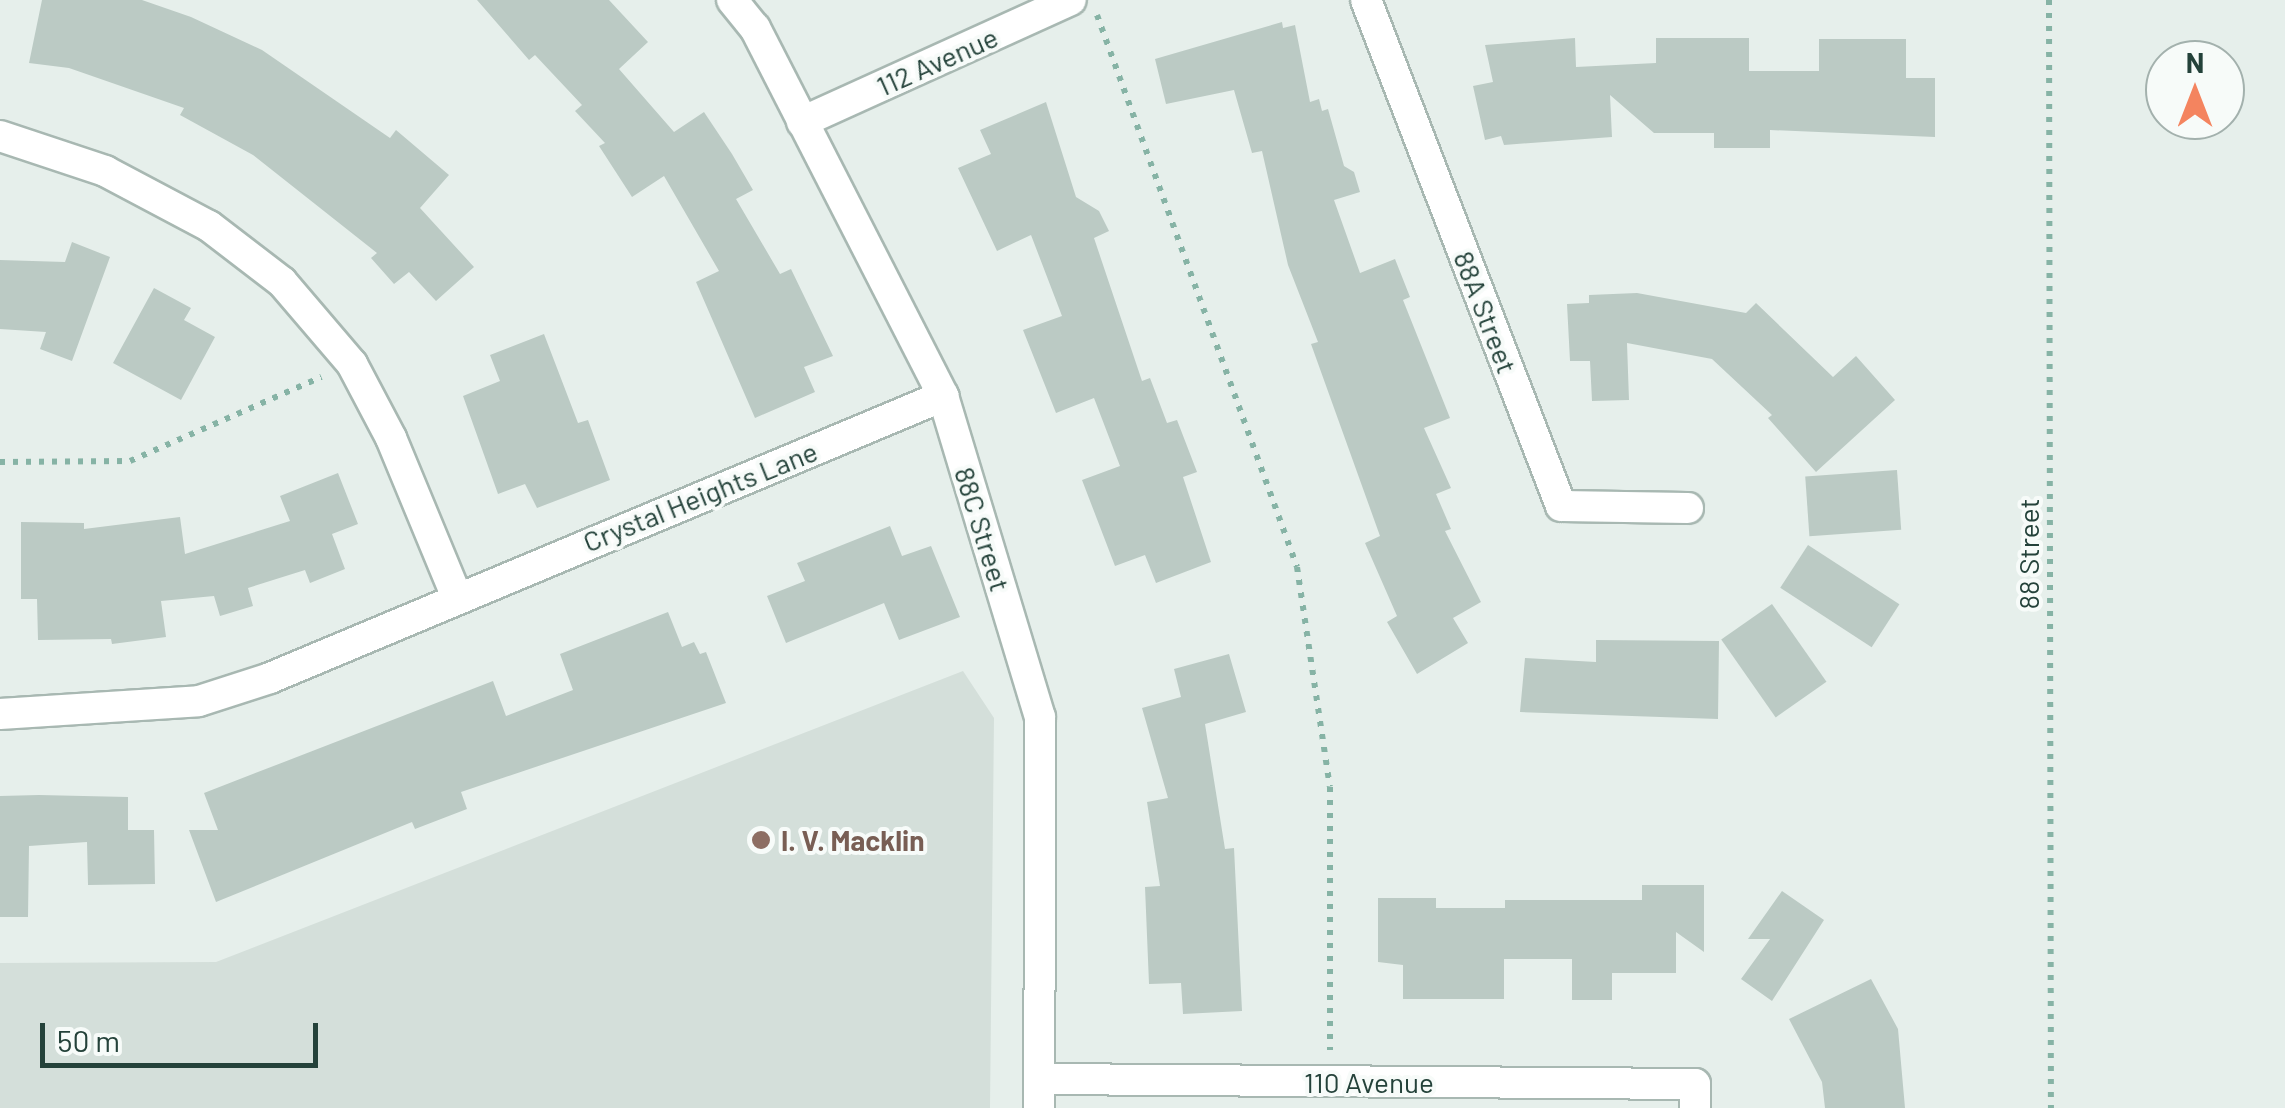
<!DOCTYPE html>
<html>
<head>
<meta charset="utf-8">
<style>
  body { margin:0 }
  #map { position:relative; width:2285px; height:1108px; overflow:hidden; background:#e6efeb; font-family:Barlow,sans-serif }
  div>[style] { position:absolute }
  [style*='--x'] { left:calc(var(--x)*1px); top:calc(var(--y)*1px); width:calc(var(--w)*1px); rotate:calc(var(--a)*1deg) }
  .built>* { inset:0; background:#d4dfda }
  .building>* { inset:0; background:#bbcac4; transform-origin:0 0 }
  .path>* { height:6px; margin-top:-3px; transform-origin:0; background:repeating-linear-gradient(90deg,#86b3a5 0 5px,transparent 0 13px) }
  .roads { filter:drop-shadow(2px 0 #a8b8b2) drop-shadow(-2px 0 #a8b8b2) drop-shadow(0 2px #a8b8b2) drop-shadow(0 -2px #a8b8b2) }
  .minor>* { height:30px; margin:-15px; padding:0 15px; transform-origin:15px; border-radius:15px; background:#fff }
  .tertiary>* { height:30px; margin:-15px; padding:0 15px; transform-origin:15px; border-radius:15px; background:#fff }
  .dots>* { width:28px; height:28px; translate:-50% -50%; box-sizing:border-box; border:5px solid #f7fbf9; border-radius:50% }
  span { translate:-50% -50%; white-space:nowrap; text-align:center; line-height:1.15; -webkit-text-stroke:8px #f7fbf9; paint-order:stroke }
  .street-label { font-size:28px; color:#24423a }
  .education-label { font-size:28px; color:#785e54; font-weight:700 }
  .left { translate:0 -50%; text-align:left }
  .north { position:absolute; left:2145px; top:40px; width:100px; height:100px; box-sizing:border-box; background:#f7fbf9; border:2px solid #a3b1ad; border-radius:50%; rotate:0deg; font-size:28px; font-weight:700; line-height:40px; text-align:center; color:#24423a }
  .north::after { content:''; display:block; margin:auto; width:35px; height:45px; background:#f4845f; clip-path:polygon(50% 0,100% 100%,50% 72%,0 100%) }
  .scale { position:absolute; left:40px; top:1023px; width:278px; height:45px; box-sizing:border-box; border:5px solid #24423a; border-top:0; padding-left:12px; font-size:30px; line-height:35px; white-space:nowrap; color:#24423a; -webkit-text-stroke:8px #f7fbf9; paint-order:stroke }
</style>
</head>
<body>
<div id="map">
  <div class="built">
    <i style="clip-path:polygon(963px 671px,994px 718px,990px 1108px,0 1108px,0 963px,216px 962px)"></i>
  </div>
  <div class="building">
    <i style="clip-path:polygon(42px 0,142px 0,191px 17px,262px 50px,390px 138px,396px 130px,449px 175px,420px 208px,474px 267px,436px 301px,409px 272px,394px 284px,371px 258px,377px 253px,253px 155px,180px 115px,184px 108px,69px 68px,29px 63px)"></i>
    <i style="clip-path:polygon(477px 0,609px 0,648px 42px,619px 69px,674px 132px,704px 112px,732px 154px,753px 190px,736px 199px,780px 274px,791px 269px,833px 356px,804px 367px,815px 392px,755px 418px,696px 282px,719px 271px,664px 176px,632px 197px,599px 146px,605px 143px,575px 111px,582px 105px,535px 55px,529px 60px)"></i>
    <i style="clip-path:polygon(1282px 22px,1283px 28px,1295px 25px,1310px 102px,1319px 99px,1322px 111px,1328px 109px,1344px 166px,1354px 172px,1360px 192px,1334px 200px,1360px 273px,1395px 259px,1410px 297px,1403px 300px,1450px 418px,1424px 428px,1451px 488px,1436px 494px,1451px 529px,1445px 531px,1481px 602px,1453px 618px,1468px 643px,1417px 674px,1387px 622px,1397px 616px,1365px 543px,1380px 536px,1311px 344px,1318px 342px,1288px 265px,1262px 151px,1252px 153px,1234px 90px,1166px 104px,1155px 59px)"></i>
    <i style="clip-path:polygon(1575px 38px,1576px 67px,1656px 63px,1656px 38px,1749px 38px,1749px 71px,1819px 71px,1819px 39px,1906px 39px,1906px 78px,1935px 78px,1935px 137px,1770px 130px,1770px 148px,1714px 148px,1714px 133px,1654px 133px,1610px 95px,1612px 137px,1504px 145px,1501px 136px,1485px 140px,1473px 86px,1493px 82px,1485px 45px)"></i>
    <i style="clip-path:polygon(1046px 102px,1076px 197px,1099px 211px,1109px 231px,1094px 238px,1142px 381px,1150px 378px,1167px 423px,1177px 420px,1197px 472px,1183px 477px,1211px 562px,1156px 583px,1145px 555px,1115px 566px,1082px 480px,1120px 466px,1094px 398px,1056px 413px,1023px 330px,1062px 316px,1031px 235px,997px 251px,958px 168px,991px 154px,980px 130px)"></i>
    <i style="clip-path:polygon(72px 242px,110px 257px,72px 361px,40px 349px,46px 332px,0 329px,0 260px,65px 262px)"></i>
    <i style="clip-path:polygon(154px 288px,191px 308px,184px 320px,215px 337px,181px 400px,113px 363px)"></i>
    <i style="clip-path:polygon(1637px 293px,1746px 313px,1756px 303px,1833px 377px,1856px 356px,1895px 400px,1816px 472px,1768px 418px,1772px 415px,1712px 359px,1627px 343px,1629px 400px,1592px 401px,1590px 361px,1570px 361px,1567px 304px,1589px 303px,1589px 295px)"></i>
    <i style="clip-path:polygon(544px 334px,578px 423px,588px 420px,610px 480px,537px 508px,525px 484px,498px 494px,463px 396px,500px 381px,490px 355px)"></i>
    <i style="left:1897px;top:470px;width:60px;height:92px;rotate:86deg"></i>
    <i style="clip-path:polygon(338px 473px,358px 524px,332px 534px,345px 569px,310px 583px,305px 570px,248px 588px,253px 606px,220px 616px,214px 596px,161px 601px,166px 637px,112px 644px,111px 639px,38px 640px,37px 599px,21px 599px,21px 522px,84px 523px,84px 529px,180px 517px,185px 554px,290px 521px,280px 496px)"></i>
    <i style="clip-path:polygon(890px 526px,902px 556px,931px 546px,960px 617px,899px 640px,884px 603px,786px 643px,767px 596px,805px 581px,797px 563px)"></i>
    <i style="left:1808px;top:545px;width:109px;height:51px;rotate:33deg"></i>
    <i style="left:1772px;top:604px;width:95px;height:62px;rotate:55deg"></i>
    <i style="clip-path:polygon(668px 612px,682px 647px,694px 642px,700px 654px,706px 652px,726px 703px,461px 792px,467px 809px,415px 829px,412px 822px,216px 902px,189px 830px,218px 830px,204px 793px,493px 681px,506px 716px,573px 690px,560px 654px)"></i>
    <i style="clip-path:polygon(1596px 640px,1719px 641px,1718px 719px,1520px 712px,1525px 658px,1596px 662px)"></i>
    <i style="clip-path:polygon(1229px 654px,1246px 712px,1205px 724px,1225px 849px,1234px 848px,1242px 1011px,1183px 1014px,1181px 983px,1149px 984px,1145px 887px,1160px 886px,1147px 802px,1168px 798px,1142px 708px,1181px 697px,1174px 669px)"></i>
    <i style="clip-path:polygon(39px 795px,128px 797px,128px 830px,154px 830px,155px 884px,88px 885px,87px 842px,29px 846px,28px 917px,0 917px,0 796px)"></i>
    <i style="clip-path:polygon(1642px 885px,1704px 885px,1704px 952px,1676px 932px,1676px 973px,1612px 973px,1612px 1000px,1572px 1000px,1572px 959px,1504px 959px,1504px 999px,1403px 999px,1403px 965px,1378px 962px,1378px 898px,1436px 898px,1436px 908px,1505px 908px,1505px 900px,1642px 900px)"></i>
    <i style="clip-path:polygon(1782px 891px,1824px 920px,1772px 1001px,1741px 979px,1770px 939px,1748px 939px)"></i>
    <i style="clip-path:polygon(1871px 979px,1898px 1029px,1905px 1108px,1825px 1108px,1822px 1082px,1789px 1019px)"></i>
  </div>
  <div class="path">
    <i style="--x:2049;--y:0;--w:1108;--a:89.9"></i>
    <i style="--x:1097;--y:15;--w:587;--a:70.08"></i>
    <i style="--x:1297;--y:567;--w:222;--a:81.5"></i>
    <i style="--x:1330;--y:787;--w:263;--a:90"></i>
    <i style="--x:0;--y:462;--w:130;--a:-0.4"></i>
    <i style="--x:130;--y:461;--w:209;--a:-23.7"></i>
  </div>
  <div class="roads">
    <div class="minor">
      <i style="--x:1366;--y:0;--w:542;--a:68.92"></i>
      <i style="--x:1561;--y:506;--w:127;--a:0.9"></i>
      <i style="--x:0;--y:136;--w:111;--a:18.4"></i>
      <i style="--x:105;--y:171;--w:118;--a:27.9"></i>
      <i style="--x:209;--y:226;--w:92;--a:37.5"></i>
      <i style="--x:282;--y:282;--w:108;--a:49.5"></i>
      <i style="--x:352;--y:364;--w:84;--a:62.2"></i>
      <i style="--x:391;--y:438;--w:172;--a:67.5"></i>
      <i style="--x:0;--y:714;--w:199;--a:-3.7"></i>
      <i style="--x:199;--y:701;--w:75;--a:-17.9"></i>
      <i style="--x:270;--y:678;--w:730;--a:-22.73"></i>
      <i style="--x:1043;--y:1079;--w:652;--a:0.44"></i>
      <i style="--x:1695;--y:1084;--w:24;--a:90"></i>
    </div>
    <div class="tertiary">
      <i style="--x:732;--y:0;--w:36;--a:51"></i>
      <i style="--x:755;--y:28;--w:413;--a:62.9"></i>
      <i style="--x:943;--y:396;--w:335;--a:73.2"></i>
      <i style="--x:1040;--y:717;--w:391;--a:90.1"></i>
      <i style="--x:802;--y:122;--w:295;--a:-24.4"></i>
    </div>
  </div>
  <div class="dots">
    <i style="left:761px;top:840px;background:#8d6e63"></i>
  </div>
  <div class="street-label">
    <span style="left:937px;top:61px;rotate:-24deg">112 Avenue</span>
    <span style="left:1486px;top:312px;rotate:69deg">88A Street</span>
    <span style="left:700px;top:496px;rotate:-22deg">Crystal Heights Lane</span>
    <span style="left:983px;top:529px;rotate:73deg">88C Street</span>
    <span style="left:2028px;top:554px;rotate:-90deg">88 Street</span>
    <span style="left:1369px;top:1082px">110 Avenue</span>
  </div>
  <div class="education-label">
    <span class="left" style="left:781px;top:840px">I. V. Macklin</span>
  </div>
  <div class="north">N</div>
  <div class="scale">50 m</div>
</div>
</body>
</html>
